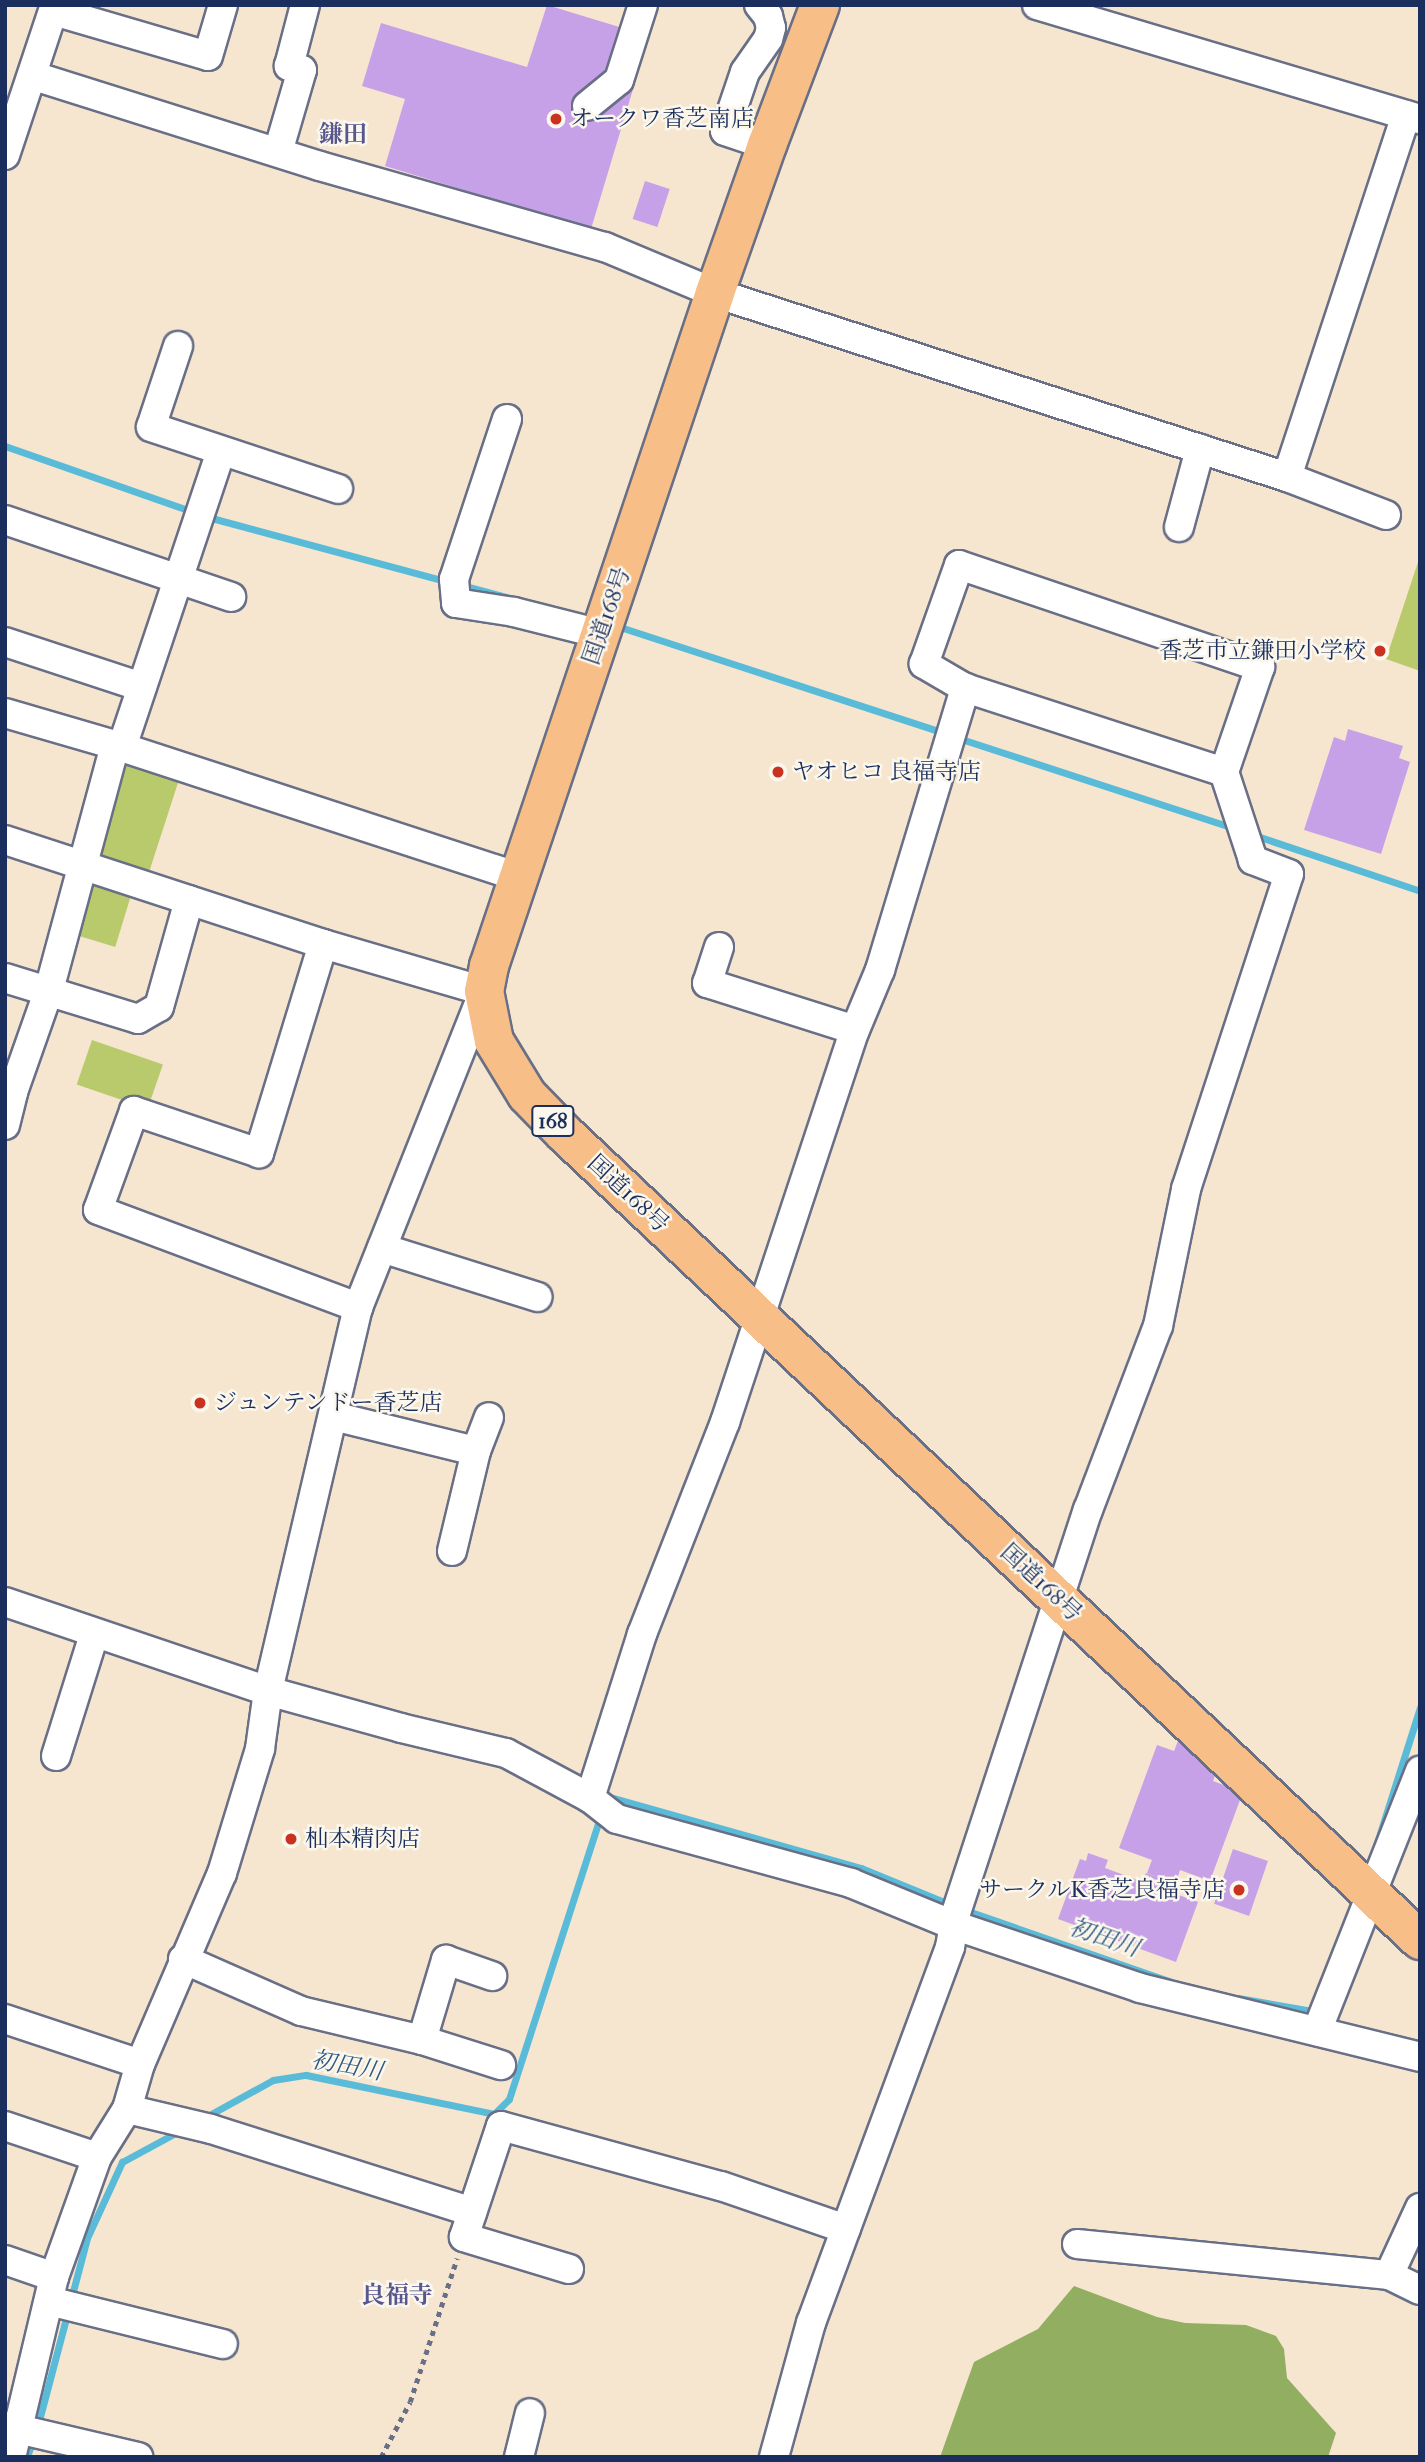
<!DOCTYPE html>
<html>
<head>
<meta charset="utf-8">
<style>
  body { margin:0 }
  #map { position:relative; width:1425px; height:2462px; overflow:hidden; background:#f6e6cf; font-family:"IM FELL French Canon","Noto Serif JP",serif }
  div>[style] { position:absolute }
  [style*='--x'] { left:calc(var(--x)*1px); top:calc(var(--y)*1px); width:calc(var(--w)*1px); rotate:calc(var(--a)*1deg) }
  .green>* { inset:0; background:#b9ca6d; transform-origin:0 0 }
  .forest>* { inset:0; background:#92ae60 }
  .stream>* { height:7px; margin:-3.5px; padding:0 3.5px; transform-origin:3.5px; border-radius:3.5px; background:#5abbd8 }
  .building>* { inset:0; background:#c7a1e8; transform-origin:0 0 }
  .path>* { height:4.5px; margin-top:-2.25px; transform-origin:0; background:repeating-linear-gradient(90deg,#686f86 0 5px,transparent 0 10px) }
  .roads { filter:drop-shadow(2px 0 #686f86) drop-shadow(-2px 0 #686f86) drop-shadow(0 2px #686f86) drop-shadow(0 -2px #686f86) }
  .minor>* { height:28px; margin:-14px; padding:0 14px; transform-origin:14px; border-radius:14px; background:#fff }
  .highway>* { height:38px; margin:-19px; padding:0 19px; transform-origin:19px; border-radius:19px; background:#f7be87 }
  .dots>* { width:19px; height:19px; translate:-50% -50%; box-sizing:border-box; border:4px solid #fbf7ec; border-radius:50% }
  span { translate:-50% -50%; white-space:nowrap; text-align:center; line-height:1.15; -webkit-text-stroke:5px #fbf7ec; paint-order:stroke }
  .shield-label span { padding:2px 5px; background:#fbf7ec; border:2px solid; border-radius:5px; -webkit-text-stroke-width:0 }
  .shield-label { font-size:21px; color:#1b2f5e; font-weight:700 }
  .poi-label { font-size:23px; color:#1b2f5e }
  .left { translate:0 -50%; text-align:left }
  .right { translate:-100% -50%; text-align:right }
  .street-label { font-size:23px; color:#1b2f5e }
  .neighbourhood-label { font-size:24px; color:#57578e; font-weight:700 }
  .water-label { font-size:24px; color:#2e5983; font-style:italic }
  .frame { position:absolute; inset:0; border:7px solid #1b2f5e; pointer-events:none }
</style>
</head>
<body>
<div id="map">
  <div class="green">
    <i style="clip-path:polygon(1420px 556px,1420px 671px,1386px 659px)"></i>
    <i style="left:123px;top:758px;width:60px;height:104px;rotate:18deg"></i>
    <i style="left:89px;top:872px;width:47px;height:64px;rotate:17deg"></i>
    <i style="left:92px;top:1040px;width:75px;height:47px;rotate:19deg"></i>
  </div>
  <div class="forest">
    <i style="clip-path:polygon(1074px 2286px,1157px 2317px,1185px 2323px,1246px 2325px,1276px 2336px,1284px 2349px,1287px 2378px,1336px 2433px,1328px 2457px,940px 2457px,974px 2362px,1038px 2329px)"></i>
  </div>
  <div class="stream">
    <i style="--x:5;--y:446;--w:199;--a:19.3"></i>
    <i style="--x:204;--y:516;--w:254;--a:15.1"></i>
    <i style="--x:461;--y:585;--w:51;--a:14.9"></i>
    <i style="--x:620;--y:627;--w:341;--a:18.1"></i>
    <i style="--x:955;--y:737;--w:293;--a:18.1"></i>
    <i style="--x:1251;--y:834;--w:178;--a:18.6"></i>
    <i style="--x:610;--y:1797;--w:261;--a:15.8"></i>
    <i style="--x:861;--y:1868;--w:97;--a:22.3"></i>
    <i style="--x:1376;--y:1846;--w:146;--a:-72.4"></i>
    <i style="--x:962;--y:1909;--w:222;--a:19.2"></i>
    <i style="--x:1238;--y:1998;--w:75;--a:10"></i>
    <i style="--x:1312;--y:2011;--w:7;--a:-63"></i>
    <i style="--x:202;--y:2119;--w:81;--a:-28.8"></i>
    <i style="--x:273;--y:2080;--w:33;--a:-9"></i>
    <i style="--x:306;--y:2075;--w:192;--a:11.7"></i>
    <i style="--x:494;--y:2114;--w:21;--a:-45"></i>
    <i style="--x:509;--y:2099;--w:295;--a:-72.1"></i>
    <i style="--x:71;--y:2299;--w:63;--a:-75.3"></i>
    <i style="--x:87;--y:2238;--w:84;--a:-65.3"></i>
    <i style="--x:122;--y:2162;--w:65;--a:-28.5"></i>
    <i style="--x:37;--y:2428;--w:121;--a:-75.2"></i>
    <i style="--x:27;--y:2457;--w:19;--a:-72"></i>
  </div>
  <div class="building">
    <i style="clip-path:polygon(547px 5px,649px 36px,591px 229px,385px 166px,405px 99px,362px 86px,381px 23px,527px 67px)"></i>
    <i style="left:645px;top:181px;width:26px;height:40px;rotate:18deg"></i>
    <i style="clip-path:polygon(1348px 729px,1403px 746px,1399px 758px,1410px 762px,1381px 854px,1304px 830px,1334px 737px,1345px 741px)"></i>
    <i style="clip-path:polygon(1180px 1736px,1200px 1748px,1196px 1759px,1218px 1768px,1213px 1781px,1243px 1792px,1210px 1881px,1180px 1870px,1176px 1883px,1165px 1879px,1162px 1889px,1198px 1902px,1176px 1962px,1058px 1919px,1080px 1859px,1086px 1861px,1088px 1853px,1108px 1860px,1105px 1868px,1143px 1882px,1146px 1873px,1158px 1877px,1147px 1873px,1152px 1860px,1119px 1848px,1157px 1745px,1174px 1751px)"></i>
    <i style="left:1233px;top:1849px;width:37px;height:58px;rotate:19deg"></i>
  </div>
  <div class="path">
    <i style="--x:381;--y:2457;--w:62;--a:-62.2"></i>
    <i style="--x:410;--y:2402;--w:151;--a:-71.9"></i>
  </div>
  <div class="roads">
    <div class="minor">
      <i style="--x:759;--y:5;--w:14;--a:51"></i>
      <i style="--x:768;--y:16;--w:12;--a:76"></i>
      <i style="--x:771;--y:28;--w:11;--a:105"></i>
      <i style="--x:768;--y:39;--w:40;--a:124.9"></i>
      <i style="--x:745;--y:72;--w:62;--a:108.7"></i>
      <i style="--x:725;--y:131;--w:44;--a:18.4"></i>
      <i style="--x:1037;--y:5;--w:400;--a:16.6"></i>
      <i style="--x:54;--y:11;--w:160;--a:16.3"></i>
      <i style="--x:208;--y:56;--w:53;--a:-73.6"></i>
      <i style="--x:34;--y:76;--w:300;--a:17.5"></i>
      <i style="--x:320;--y:166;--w:296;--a:15.9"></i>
      <i style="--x:605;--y:247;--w:119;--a:22.7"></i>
      <i style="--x:715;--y:293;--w:601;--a:17.83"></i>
      <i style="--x:1287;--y:477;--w:106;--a:21"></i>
      <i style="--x:587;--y:106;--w:41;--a:-39.1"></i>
      <i style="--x:619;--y:80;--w:79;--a:-72.3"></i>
      <i style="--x:278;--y:152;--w:85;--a:-73.7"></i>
      <i style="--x:302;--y:70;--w:14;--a:-163"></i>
      <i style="--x:289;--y:66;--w:63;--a:-75.3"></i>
      <i style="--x:5;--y:155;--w:158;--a:-71.6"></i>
      <i style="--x:178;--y:346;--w:85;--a:108.4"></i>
      <i style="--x:151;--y:427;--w:197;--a:18.3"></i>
      <i style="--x:507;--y:419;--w:169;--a:108.3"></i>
      <i style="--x:454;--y:579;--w:24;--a:85"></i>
      <i style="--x:456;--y:603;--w:59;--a:8.8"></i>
      <i style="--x:514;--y:612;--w:90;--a:14.2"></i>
      <i style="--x:1287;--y:477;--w:381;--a:-71.8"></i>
      <i style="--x:5;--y:520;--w:239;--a:18.8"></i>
      <i style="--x:1179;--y:527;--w:81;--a:-74.9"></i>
      <i style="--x:5;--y:642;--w:144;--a:18.2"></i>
      <i style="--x:5;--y:713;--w:115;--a:16.2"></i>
      <i style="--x:115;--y:745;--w:425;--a:18.1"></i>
      <i style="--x:122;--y:747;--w:312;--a:-71.5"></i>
      <i style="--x:5;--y:840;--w:335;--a:18.1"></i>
      <i style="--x:323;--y:944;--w:168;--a:16.3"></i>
      <i style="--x:484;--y:991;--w:340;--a:111.7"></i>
      <i style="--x:358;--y:1307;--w:394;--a:103.2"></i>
      <i style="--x:268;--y:1691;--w:59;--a:97.9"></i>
      <i style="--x:260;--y:1749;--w:130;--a:107"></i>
      <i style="--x:222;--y:1873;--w:208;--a:113.2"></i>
      <i style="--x:140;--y:2064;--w:47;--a:106.1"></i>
      <i style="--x:127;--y:2109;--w:57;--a:122"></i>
      <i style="--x:97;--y:2157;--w:127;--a:109.7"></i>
      <i style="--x:54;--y:2277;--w:185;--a:103.4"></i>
      <i style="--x:323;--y:944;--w:219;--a:107"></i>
      <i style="--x:259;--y:1153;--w:132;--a:-161.4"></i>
      <i style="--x:134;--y:1111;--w:105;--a:110"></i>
      <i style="--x:98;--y:1210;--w:278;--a:20.5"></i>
      <i style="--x:719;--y:947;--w:38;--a:108"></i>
      <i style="--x:707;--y:983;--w:155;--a:17.6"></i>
      <i style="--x:5;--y:978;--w:139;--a:17.1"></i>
      <i style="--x:138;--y:1019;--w:24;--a:-30"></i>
      <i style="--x:159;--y:1007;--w:111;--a:-74.3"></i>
      <i style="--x:5;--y:1125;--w:34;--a:-76"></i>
      <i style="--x:13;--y:1092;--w:108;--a:-70.6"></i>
      <i style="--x:49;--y:990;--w:254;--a:-74.9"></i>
      <i style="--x:382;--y:1248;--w:163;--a:17.5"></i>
      <i style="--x:333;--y:1416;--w:147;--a:13.8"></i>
      <i style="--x:452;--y:1551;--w:103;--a:-76.5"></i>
      <i style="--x:476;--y:1451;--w:36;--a:-69"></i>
      <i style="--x:5;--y:1602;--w:278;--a:18.7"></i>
      <i style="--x:268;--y:1691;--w:138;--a:15.5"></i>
      <i style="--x:401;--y:1728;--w:108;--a:13.4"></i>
      <i style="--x:506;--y:1753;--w:95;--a:28.2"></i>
      <i style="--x:590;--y:1798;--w:34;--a:38"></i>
      <i style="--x:617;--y:1819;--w:243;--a:15.3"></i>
      <i style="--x:851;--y:1883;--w:113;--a:22.3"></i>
      <i style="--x:956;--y:1926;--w:194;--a:18.6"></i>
      <i style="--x:1140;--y:1988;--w:288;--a:13.8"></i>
      <i style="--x:56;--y:1756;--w:127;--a:-72.6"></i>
      <i style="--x:590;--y:1798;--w:172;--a:-72.4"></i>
      <i style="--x:642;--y:1634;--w:228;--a:-68.6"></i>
      <i style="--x:725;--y:1422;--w:413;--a:-71.7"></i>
      <i style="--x:855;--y:1030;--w:65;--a:-67.4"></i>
      <i style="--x:880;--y:970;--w:295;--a:-73.2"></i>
      <i style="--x:183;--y:1959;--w:129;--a:23.8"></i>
      <i style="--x:301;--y:2011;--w:124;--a:13.5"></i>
      <i style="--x:422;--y:2040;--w:83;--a:17.6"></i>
      <i style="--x:5;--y:2019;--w:142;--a:18.4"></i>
      <i style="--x:1317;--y:2031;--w:280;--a:-68.4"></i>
      <i style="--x:422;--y:2040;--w:84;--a:-73.3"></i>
      <i style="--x:446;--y:1960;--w:49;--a:19.2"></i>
      <i style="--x:127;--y:2109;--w:86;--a:13.4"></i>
      <i style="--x:211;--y:2129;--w:274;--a:17.6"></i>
      <i style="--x:5;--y:2126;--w:97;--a:18.6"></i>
      <i style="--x:1077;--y:2244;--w:314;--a:5.7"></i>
      <i style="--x:1389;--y:2275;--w:34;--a:26"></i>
      <i style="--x:5;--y:2260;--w:52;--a:19.1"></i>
      <i style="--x:569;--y:2269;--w:110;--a:-163.1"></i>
      <i style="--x:464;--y:2237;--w:117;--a:-71.6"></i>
      <i style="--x:501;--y:2126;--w:228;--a:15.3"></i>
      <i style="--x:721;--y:2186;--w:132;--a:19"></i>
      <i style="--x:1389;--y:2275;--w:74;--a:-65.2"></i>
      <i style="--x:49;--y:2301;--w:179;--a:13.9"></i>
      <i style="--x:5;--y:2426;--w:137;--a:13.1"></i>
      <i style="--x:519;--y:2457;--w:45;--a:-76"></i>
      <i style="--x:774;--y:2457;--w:139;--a:-74.6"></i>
      <i style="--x:811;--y:2323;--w:401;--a:-69.7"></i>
      <i style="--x:950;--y:1947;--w:35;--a:-80"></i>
      <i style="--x:956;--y:1913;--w:424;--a:-71.9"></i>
      <i style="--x:1088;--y:1510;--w:197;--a:-69.2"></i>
      <i style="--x:1158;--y:1326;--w:140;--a:-78.4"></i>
      <i style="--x:1186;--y:1189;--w:331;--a:-71.9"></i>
      <i style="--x:1289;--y:874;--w:39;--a:-159"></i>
      <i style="--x:1253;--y:860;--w:93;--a:-108.2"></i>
      <i style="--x:1224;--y:772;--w:272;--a:-162"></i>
      <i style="--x:965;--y:688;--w:48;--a:-149.7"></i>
      <i style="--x:924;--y:664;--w:105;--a:-70.5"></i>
      <i style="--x:959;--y:565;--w:318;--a:18.7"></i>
      <i style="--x:1260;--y:667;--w:111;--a:108.9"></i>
    </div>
    <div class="highway">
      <i style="--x:820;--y:5;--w:150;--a:110.7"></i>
      <i style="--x:767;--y:145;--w:157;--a:109.4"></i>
      <i style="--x:715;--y:293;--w:710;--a:108.56"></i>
      <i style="--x:489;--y:966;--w:25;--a:101"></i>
      <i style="--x:484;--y:991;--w:51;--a:78.7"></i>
      <i style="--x:494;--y:1041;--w:63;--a:58.6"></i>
      <i style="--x:527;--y:1095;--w:54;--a:45.7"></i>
      <i style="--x:565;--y:1134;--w:1175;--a:43.31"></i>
    </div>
  </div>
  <div class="dots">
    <i style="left:556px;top:119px;background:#c8321e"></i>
    <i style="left:1380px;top:651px;background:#c8321e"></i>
    <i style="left:778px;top:772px;background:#c8321e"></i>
    <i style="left:200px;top:1403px;background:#c8321e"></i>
    <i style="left:291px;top:1839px;background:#c8321e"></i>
    <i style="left:1239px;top:1890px;background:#c8321e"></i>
  </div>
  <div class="shield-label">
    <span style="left:553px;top:1121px">168</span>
  </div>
  <div class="poi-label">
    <span class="left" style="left:570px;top:119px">オークワ香芝南店</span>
    <span class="right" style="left:1366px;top:651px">香芝市立鎌田小学校</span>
    <span class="left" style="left:792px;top:772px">ヤオヒコ 良福寺店</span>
    <span class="left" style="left:214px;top:1403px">ジュンテンドー香芝店</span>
    <span class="left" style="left:305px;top:1839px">杣本精肉店</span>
    <span class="right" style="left:1225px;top:1890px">サークルK香芝良福寺店</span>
  </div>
  <div class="street-label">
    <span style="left:607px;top:616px;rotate:-71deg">国道168号</span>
    <span style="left:628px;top:1194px;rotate:43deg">国道168号</span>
    <span style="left:1041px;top:1583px;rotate:43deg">国道168号</span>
  </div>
  <div class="neighbourhood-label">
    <span style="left:343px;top:135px">鎌田</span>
    <span style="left:397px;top:2296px">良福寺</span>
  </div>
  <div class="water-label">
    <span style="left:1104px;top:1938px;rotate:19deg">初田川</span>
    <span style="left:347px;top:2066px;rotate:10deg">初田川</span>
  </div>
  <div class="frame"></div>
</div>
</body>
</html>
